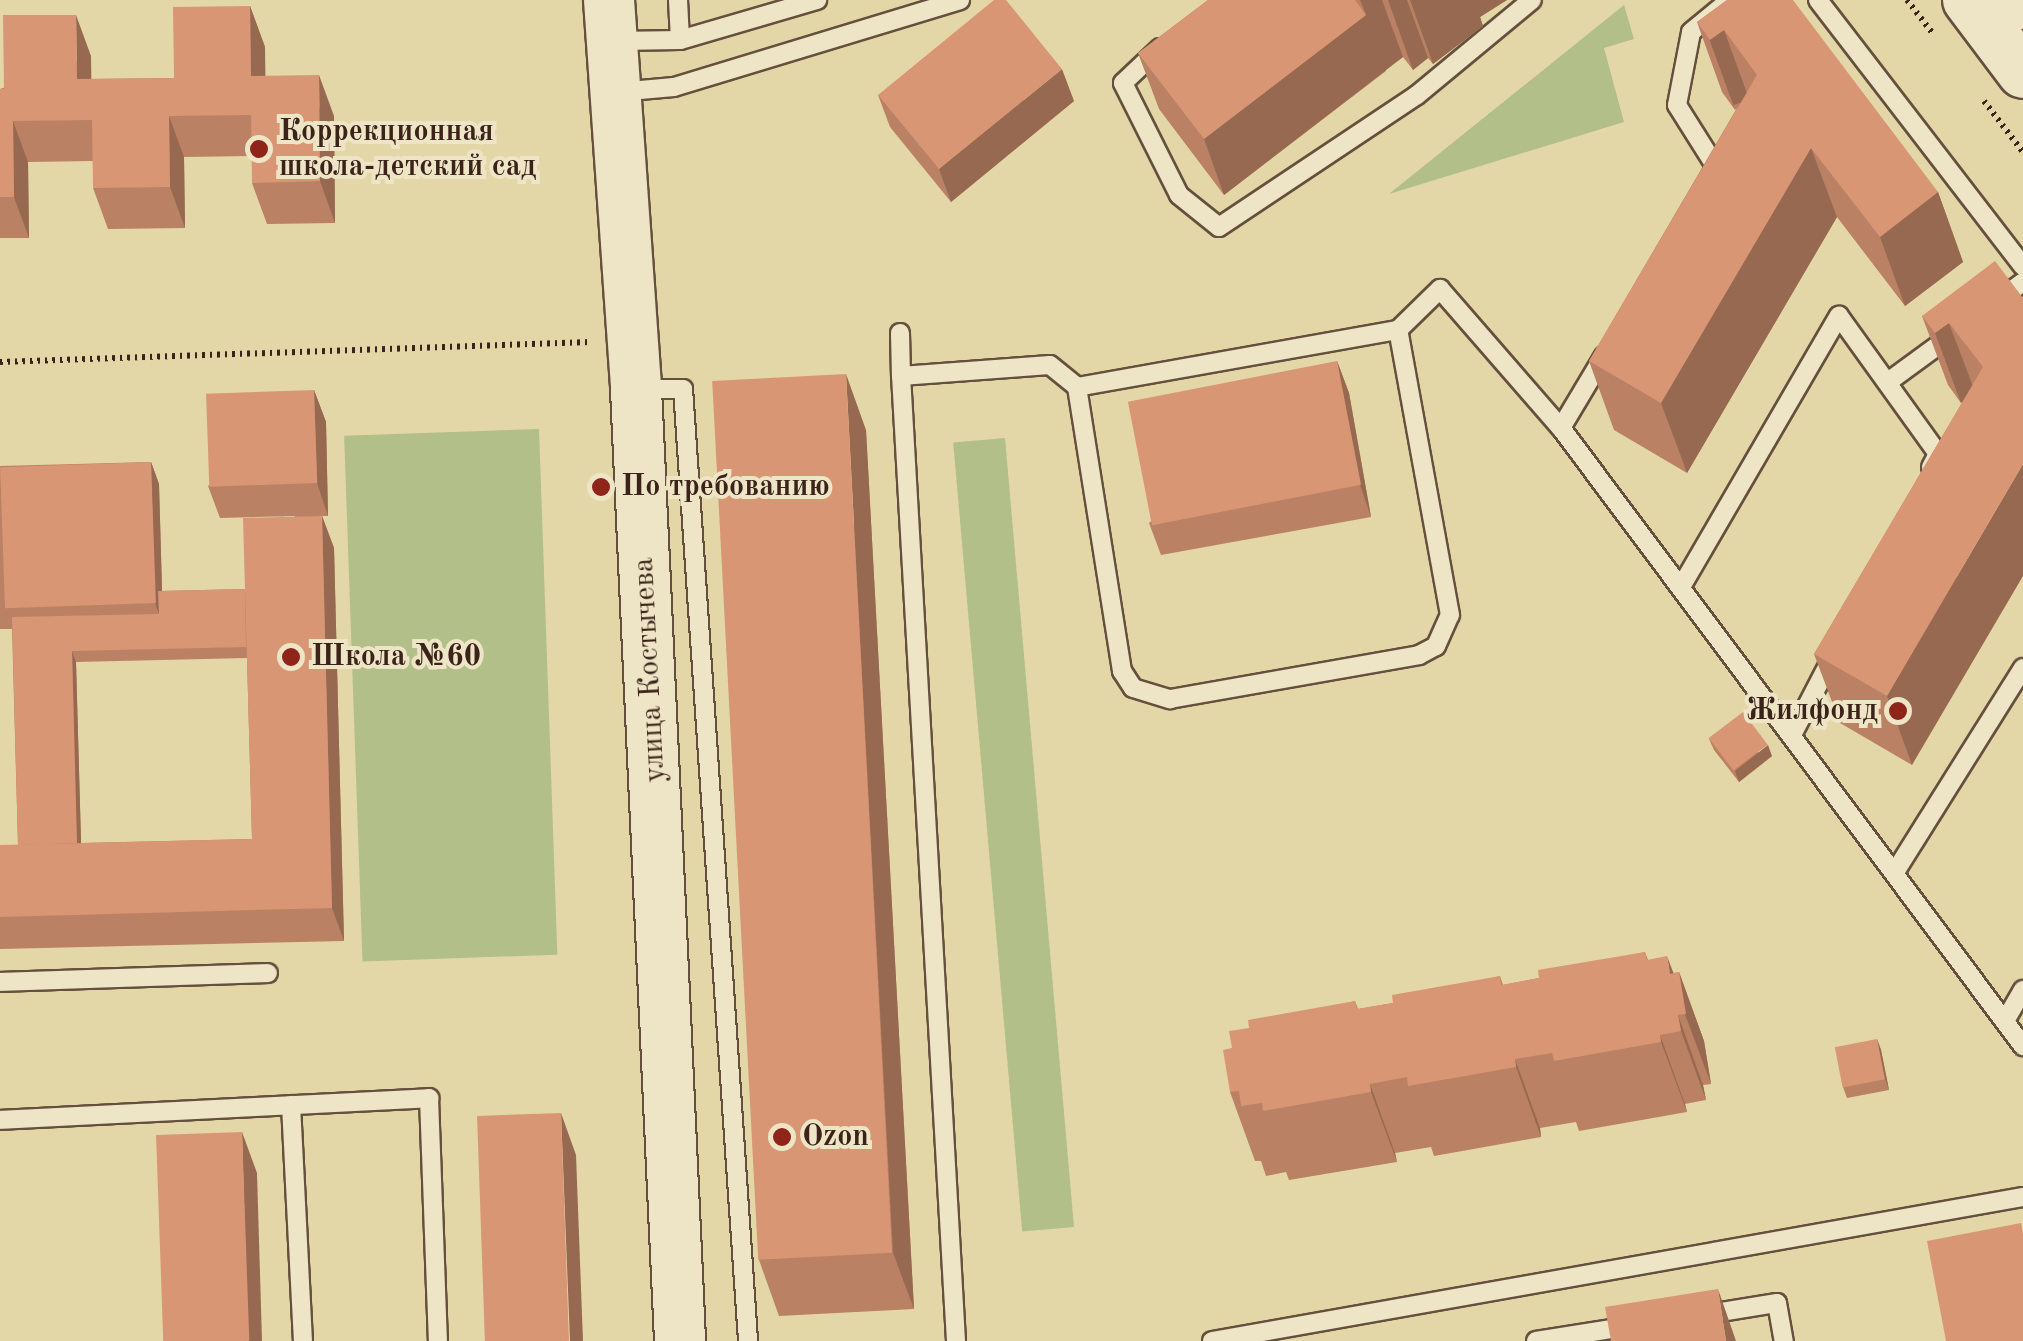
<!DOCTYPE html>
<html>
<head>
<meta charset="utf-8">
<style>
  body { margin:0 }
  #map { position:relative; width:2023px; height:1341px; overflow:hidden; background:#e4d7a7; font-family:"Old Standard TT",serif }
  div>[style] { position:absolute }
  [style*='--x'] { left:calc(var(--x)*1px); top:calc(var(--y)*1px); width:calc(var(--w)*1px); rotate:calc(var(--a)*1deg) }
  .green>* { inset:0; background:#b2bf89; transform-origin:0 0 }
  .path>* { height:6px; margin-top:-3px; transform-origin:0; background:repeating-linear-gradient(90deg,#3b231a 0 2.5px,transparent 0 7.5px) }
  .roads { filter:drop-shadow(2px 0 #65503d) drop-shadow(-2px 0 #65503d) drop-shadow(0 2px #65503d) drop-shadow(0 -2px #65503d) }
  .lane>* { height:18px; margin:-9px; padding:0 9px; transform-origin:9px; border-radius:9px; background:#ede5c6 }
  .secondary>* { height:50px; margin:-25px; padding:0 25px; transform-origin:25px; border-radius:25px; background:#ede5c6 }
  .wall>* { inset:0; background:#ba8164 }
  .shaded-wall>* { inset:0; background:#976951; transform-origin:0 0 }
  .building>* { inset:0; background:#d89674; transform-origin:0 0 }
  .dots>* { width:28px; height:28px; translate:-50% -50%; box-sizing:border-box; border:5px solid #ede5c6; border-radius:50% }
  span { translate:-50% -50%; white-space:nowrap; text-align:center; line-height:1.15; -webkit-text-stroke:8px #ede5c6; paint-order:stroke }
  .poi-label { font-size:30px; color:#3b231a; font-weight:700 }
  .left { translate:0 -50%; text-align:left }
  .right { translate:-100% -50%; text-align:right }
  .street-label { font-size:30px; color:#3b231a }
</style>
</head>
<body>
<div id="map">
  <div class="green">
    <i style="clip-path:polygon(1624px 5px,1634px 39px,1604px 48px,1624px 122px,1389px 194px)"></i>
    <i style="left:539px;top:429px;width:526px;height:195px;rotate:88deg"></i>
    <i style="left:1005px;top:438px;width:792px;height:52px;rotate:85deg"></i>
  </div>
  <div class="path">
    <i style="--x:1907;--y:0;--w:44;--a:52.4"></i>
    <i style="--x:1984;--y:101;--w:64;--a:52.6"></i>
    <i style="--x:0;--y:362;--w:591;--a:-1.94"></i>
  </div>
  <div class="roads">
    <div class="lane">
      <i style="--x:678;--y:0;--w:40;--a:87.1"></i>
      <i style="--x:1818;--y:0;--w:336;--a:52.4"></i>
      <i style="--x:615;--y:41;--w:65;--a:-0.9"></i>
      <i style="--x:680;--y:40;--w:143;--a:-16.3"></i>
      <i style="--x:1160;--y:48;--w:51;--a:136.6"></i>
      <i style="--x:1123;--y:83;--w:125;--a:63.4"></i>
      <i style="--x:1179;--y:195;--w:51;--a:38.7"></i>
      <i style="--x:1219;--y:227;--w:238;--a:-33.7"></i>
      <i style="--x:1417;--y:95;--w:149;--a:-39.6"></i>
      <i style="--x:618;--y:92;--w:56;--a:-5.1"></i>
      <i style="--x:674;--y:87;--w:299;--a:-16.9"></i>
      <i style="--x:1712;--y:174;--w:8;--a:-60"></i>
      <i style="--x:1716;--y:167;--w:73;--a:-122.2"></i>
      <i style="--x:1677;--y:105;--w:74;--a:-79.1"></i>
      <i style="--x:1691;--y:32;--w:50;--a:-39.4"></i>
      <i style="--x:1997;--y:301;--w:32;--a:-36"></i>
      <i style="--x:900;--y:333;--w:43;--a:88.7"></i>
      <i style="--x:1888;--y:382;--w:79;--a:-36.3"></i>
      <i style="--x:1077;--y:387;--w:288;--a:81"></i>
      <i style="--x:1122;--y:671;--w:20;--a:57"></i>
      <i style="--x:1133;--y:688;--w:39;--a:17"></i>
      <i style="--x:1170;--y:699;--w:253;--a:-10"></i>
      <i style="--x:1419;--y:655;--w:19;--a:-28"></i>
      <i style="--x:1436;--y:646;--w:34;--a:-66"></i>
      <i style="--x:1450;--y:615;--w:290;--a:-100.3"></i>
      <i style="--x:637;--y:389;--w:46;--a:0"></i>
      <i style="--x:683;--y:389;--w:954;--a:86.09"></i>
      <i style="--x:1561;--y:428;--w:84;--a:-59.2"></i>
      <i style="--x:1681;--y:587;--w:314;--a:-59.8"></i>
      <i style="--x:1839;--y:316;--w:170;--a:54.3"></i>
      <i style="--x:1938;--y:454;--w:15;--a:118"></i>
      <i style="--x:1793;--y:733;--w:89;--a:-62.6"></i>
      <i style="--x:1895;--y:872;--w:241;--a:-57.9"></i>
      <i style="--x:0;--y:982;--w:268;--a:-1.9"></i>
      <i style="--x:2005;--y:1021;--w:36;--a:-60"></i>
      <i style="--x:291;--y:1105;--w:236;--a:87.1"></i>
      <i style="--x:0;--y:1120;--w:430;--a:-2.9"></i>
      <i style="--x:429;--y:1098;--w:243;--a:87.9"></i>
      <i style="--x:1702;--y:1315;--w:76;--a:-9.1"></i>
      <i style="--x:1777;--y:1303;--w:39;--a:80"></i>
      <i style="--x:956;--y:1341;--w:967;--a:-93.26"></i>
      <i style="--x:901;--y:376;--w:149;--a:-4.2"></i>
      <i style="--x:1050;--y:365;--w:35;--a:39"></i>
      <i style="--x:1077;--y:387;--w:326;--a:-10.1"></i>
      <i style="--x:1398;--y:330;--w:59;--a:-44.3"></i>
      <i style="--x:1440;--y:289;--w:184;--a:49"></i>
      <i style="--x:1561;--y:428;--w:772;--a:53.22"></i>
      <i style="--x:1212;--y:1341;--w:824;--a:-10.07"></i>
      <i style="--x:1536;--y:1341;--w:96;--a:-9"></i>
    </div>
    <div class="secondary">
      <i style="--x:609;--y:0;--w:390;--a:86"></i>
      <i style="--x:636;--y:389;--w:953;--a:87.35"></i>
      <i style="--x:1968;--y:0;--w:91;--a:53"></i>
      <i style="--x:2020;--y:0;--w:5;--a:53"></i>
    </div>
  </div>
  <div class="wall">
    <i style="clip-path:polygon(1208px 0,1507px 0,1480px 17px,1483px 26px,1433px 64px,1428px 58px,1413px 70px,1403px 57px,1386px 69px,1386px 71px,1224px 195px,1159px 109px,1138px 53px)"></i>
    <i style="clip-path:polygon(1727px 0,1938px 192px,1963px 262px,1905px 306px,1837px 217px,1687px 473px,1614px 430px,1589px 361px,1737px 108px,1735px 110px,1722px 92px,1697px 22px)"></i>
    <i style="clip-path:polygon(250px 6px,265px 47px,265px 76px,334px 116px,335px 223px,267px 224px,252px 183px,252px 156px,184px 157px,185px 228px,108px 229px,93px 188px,93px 161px,28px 162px,29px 238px,0 238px,0 89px,91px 56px,91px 79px,174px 78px)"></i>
    <i style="clip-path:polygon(878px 95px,1074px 101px,951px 202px,890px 127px)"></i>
    <i style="clip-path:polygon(2023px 298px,1912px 765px,1840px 723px,1814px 654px,1963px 401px,1961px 403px,1948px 385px,1922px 316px)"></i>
    <i style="clip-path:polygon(1337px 361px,1349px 393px,1371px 517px,1161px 555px,1149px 523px)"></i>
    <i style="clip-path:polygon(evenodd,314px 390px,326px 422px,328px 516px,322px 516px,334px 548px,344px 941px,0 949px,0 845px,18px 845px,12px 629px,0 629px,0 466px,151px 462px,159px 484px,162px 591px,245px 589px,295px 516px,220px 518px,208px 486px,314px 390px,247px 658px,252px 839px,81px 843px,76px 662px,247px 658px)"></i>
    <i style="clip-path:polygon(866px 430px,914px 1309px,779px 1316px,759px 1260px)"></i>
    <i style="clip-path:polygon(1709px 739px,1772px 756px,1739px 782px,1714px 750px)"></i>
    <i style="clip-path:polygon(1645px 952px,1648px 960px,1674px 973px,1679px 972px,1704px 1041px,1711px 1084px,1703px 1085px,1706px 1100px,1685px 1104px,1687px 1112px,1579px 1131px,1576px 1122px,1540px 1128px,1541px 1137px,1434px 1156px,1431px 1147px,1395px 1153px,1397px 1162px,1289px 1180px,1286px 1172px,1266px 1176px,1261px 1161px,1255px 1161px,1230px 1092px,1232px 1048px,1249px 1028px,1355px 1001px,1358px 1009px,1393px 1003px,1500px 976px,1503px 985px,1539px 978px)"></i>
    <i style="clip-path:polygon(1877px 1039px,1881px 1050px,1889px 1090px,1847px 1098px,1843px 1087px)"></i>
  </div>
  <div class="shaded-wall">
    <i style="clip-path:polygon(1360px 0,1382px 0,1403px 57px,1224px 195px,1204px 139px,1366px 15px)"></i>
    <i style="clip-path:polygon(1388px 0,1407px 0,1428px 58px,1413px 70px)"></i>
    <i style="clip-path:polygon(1410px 0,1507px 0,1480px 17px,1483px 26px,1433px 64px)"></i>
    <i style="clip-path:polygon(250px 6px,265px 47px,266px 118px,251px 76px)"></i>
    <i style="clip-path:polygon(76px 15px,91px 56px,92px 121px,77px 79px)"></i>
    <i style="left:1724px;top:30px;width:74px;height:17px;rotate:70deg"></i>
    <i style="clip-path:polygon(1062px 69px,1074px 101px,951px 202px,939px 169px)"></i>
    <i style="clip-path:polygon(319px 75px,334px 116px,335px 223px,320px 181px)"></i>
    <i style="clip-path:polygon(169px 116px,184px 157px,185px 228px,170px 187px)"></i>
    <i style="clip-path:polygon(13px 121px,28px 162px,29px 238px,14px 197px)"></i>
    <i style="clip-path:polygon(1811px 148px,1837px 217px,1687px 473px,1661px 403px)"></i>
    <i style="clip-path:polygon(1938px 192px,1963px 262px,1905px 306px,1880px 237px)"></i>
    <i style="clip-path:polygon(1949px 323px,1975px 392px,1961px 403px,1935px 333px)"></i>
    <i style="clip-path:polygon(1337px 361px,1349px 393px,1371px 517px,1360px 485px)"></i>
    <i style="clip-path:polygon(846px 374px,866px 430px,914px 1309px,893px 1253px)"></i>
    <i style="clip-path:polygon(314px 390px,326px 422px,328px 516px,317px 483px)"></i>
    <i style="clip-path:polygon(151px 462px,159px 484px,163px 625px,155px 603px)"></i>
    <i style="clip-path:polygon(2023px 464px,2023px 576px,1912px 765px,1887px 696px)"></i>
    <i style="clip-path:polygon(322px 516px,334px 548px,344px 941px,332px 908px)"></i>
    <i style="clip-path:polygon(72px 651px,76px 662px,82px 876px,77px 864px)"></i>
    <i style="clip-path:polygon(1768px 745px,1772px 756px,1739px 782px,1735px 771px)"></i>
    <i style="clip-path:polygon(1667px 956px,1684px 1001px,1679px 972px,1704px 1041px,1711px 1084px,1670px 974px)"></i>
    <i style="clip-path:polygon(1678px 1015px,1703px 1085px,1706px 1100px,1681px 1031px)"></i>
    <i style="clip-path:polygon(1660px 1035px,1685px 1104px,1687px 1112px,1661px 1042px)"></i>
    <i style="clip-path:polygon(1877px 1039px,1881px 1050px,1889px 1090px,1885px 1079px)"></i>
    <i style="clip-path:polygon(1515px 1059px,1540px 1128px,1541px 1137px,1516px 1067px)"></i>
    <i style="clip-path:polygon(1370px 1084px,1395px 1153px,1397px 1162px,1371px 1092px)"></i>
    <i style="clip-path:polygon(561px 1113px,576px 1155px,583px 1341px,570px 1341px)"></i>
    <i style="clip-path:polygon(242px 1132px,257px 1173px,262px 1341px,248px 1341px)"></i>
    <i style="clip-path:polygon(1718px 1289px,1736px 1341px,1726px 1341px)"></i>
  </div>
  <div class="building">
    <i style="clip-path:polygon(994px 0,1006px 0,1062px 69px,939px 169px,878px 95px)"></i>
    <i style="clip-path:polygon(1208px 0,1355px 0,1366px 15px,1204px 139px,1138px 53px)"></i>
    <i style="clip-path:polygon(1727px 0,1793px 0,1938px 192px,1880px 237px,1811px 148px,1661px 403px,1589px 361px,1757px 75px,1724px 30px,1710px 40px,1697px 22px)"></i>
    <i style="clip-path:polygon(250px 6px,251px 76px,319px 75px,320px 181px,252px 183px,251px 115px,169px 116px,170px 187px,93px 188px,92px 120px,13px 121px,14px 197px,0 197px,0 89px,4px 89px,3px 15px,76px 15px,77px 79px,174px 78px,173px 7px)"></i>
    <i style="clip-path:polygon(1995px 261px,2023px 298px,2023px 464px,1887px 696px,1814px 654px,1983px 367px,1949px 323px,1935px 333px,1922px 316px)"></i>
    <i style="left:1337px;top:361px;width:126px;height:213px;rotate:79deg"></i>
    <i style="left:846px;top:374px;width:880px;height:134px;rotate:87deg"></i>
    <i style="left:314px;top:390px;width:93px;height:108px;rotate:88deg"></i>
    <i style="left:151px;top:462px;width:141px;height:151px;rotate:88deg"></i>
    <i style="clip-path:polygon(322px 516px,332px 908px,0 917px,0 845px,252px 839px,243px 518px)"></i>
    <i style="clip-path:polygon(245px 589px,246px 647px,72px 651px,77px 843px,18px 845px,12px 617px,159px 614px,158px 591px)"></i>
    <i style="left:1743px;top:712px;width:41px;height:43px;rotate:53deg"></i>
    <i style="clip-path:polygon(1645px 952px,1647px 960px,1667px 956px,1670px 974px,1679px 972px,1686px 1014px,1678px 1015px,1681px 1031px,1660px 1035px,1661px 1042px,1554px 1061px,1552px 1053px,1515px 1059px,1516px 1067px,1408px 1086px,1407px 1077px,1370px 1084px,1371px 1092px,1263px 1111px,1262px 1103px,1241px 1106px,1239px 1091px,1230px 1092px,1223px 1050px,1232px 1048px,1229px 1031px,1249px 1028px,1248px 1020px,1355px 1001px,1357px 1009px,1393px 1003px,1392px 995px,1500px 976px,1501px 985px,1539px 978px,1538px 970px)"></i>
    <i style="left:1877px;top:1039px;width:41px;height:43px;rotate:79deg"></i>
    <i style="left:561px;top:1113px;width:228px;height:84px;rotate:88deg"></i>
    <i style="left:242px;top:1132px;width:209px;height:86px;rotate:88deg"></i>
    <i style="clip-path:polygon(2021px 1223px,2023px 1234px,2023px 1341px,1946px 1341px,1927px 1241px)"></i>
    <i style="clip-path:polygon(1718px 1289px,1726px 1341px,1611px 1341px,1605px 1307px)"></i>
  </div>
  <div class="dots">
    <i style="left:259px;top:149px;background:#8f2418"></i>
    <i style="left:601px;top:487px;background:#8f2418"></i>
    <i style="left:291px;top:657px;background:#8f2418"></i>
    <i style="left:1898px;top:711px;background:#8f2418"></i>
    <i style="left:782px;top:1137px;background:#8f2418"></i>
  </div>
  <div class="poi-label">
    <span class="left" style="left:279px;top:149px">Коррекционная<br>школа-детский сад</span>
    <span class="left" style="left:621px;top:487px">По требованию</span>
    <span class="left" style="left:311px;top:657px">Школа №60</span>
    <span class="right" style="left:1878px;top:711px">Жилфонд</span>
    <span class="left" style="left:802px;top:1137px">Ozon</span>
  </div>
  <div class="street-label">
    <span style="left:650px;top:670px;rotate:-93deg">улица Костычева</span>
  </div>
</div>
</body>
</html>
